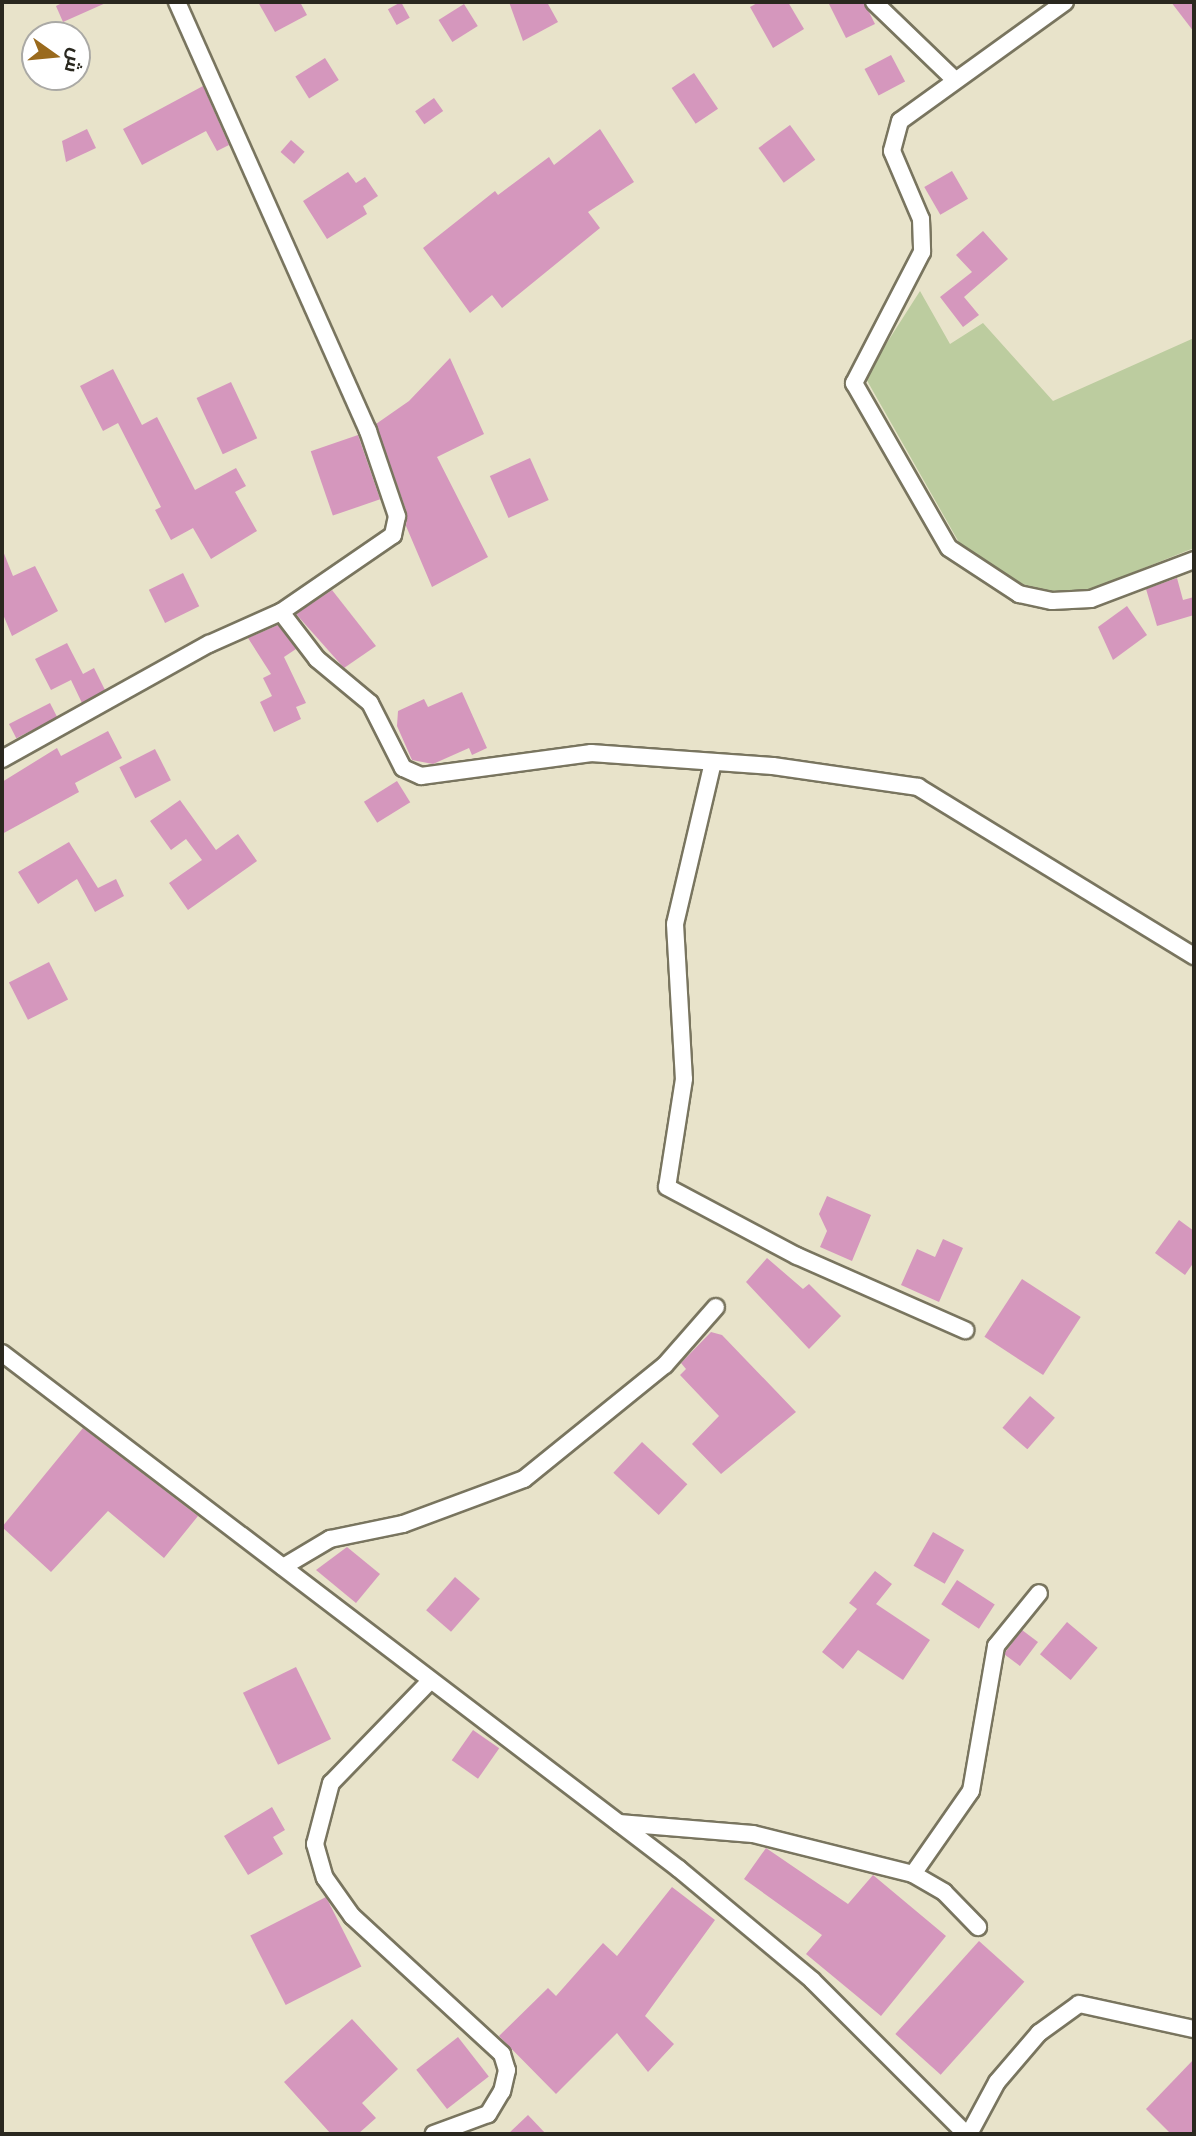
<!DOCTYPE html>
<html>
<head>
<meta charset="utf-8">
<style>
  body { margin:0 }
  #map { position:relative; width:1196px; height:2136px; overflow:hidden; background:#e8e3ca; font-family:"Public Sans",Cairo,sans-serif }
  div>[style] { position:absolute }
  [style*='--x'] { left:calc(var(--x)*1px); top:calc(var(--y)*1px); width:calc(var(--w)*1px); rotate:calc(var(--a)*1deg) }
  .green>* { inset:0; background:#bccc9f }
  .building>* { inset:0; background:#d597bd; transform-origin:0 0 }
  .roads { filter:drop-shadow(2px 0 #79755f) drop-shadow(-2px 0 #79755f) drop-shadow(0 2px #79755f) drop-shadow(0 -2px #79755f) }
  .minor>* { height:16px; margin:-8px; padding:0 8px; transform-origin:8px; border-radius:8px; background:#fff }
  span { translate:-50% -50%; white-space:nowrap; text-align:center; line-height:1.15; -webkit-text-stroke:5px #fff; paint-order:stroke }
  .frame { position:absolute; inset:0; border:4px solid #2a281f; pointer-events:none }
  .north { position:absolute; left:21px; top:21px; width:70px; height:70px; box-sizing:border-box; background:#fff; border:2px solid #aaa9a5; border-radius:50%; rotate:105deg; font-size:19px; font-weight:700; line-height:28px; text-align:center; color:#2a281f }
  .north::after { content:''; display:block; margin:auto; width:24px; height:32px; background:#9a6a1d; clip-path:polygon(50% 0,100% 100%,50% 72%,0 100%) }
</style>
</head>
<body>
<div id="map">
  <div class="green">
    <i style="clip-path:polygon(920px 291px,950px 344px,983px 323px,1053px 401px,1194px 338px,1194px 548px,1086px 591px,1060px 593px,1018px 583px,965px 553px,865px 377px)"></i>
  </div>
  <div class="building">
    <i style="clip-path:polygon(64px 2px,108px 2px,63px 22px,56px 6px)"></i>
    <i style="clip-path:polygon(258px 2px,300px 2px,307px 15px,275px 32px)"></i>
    <i style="left:401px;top:2px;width:18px;height:15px;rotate:61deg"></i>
    <i style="clip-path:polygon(509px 2px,547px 2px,558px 22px,523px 41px)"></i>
    <i style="clip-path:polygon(759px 2px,788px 2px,804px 29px,773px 48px,750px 7px)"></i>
    <i style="clip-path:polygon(828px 2px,864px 2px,875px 24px,846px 38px)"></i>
    <i style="clip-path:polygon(1171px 2px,1194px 2px,1194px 32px)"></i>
    <i style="left:464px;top:4px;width:26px;height:30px;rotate:58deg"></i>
    <i style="left:891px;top:55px;width:30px;height:30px;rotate:62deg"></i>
    <i style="left:325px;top:58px;width:26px;height:35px;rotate:58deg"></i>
    <i style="left:694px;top:73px;width:43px;height:27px;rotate:56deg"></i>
    <i style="clip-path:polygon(203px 86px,229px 145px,217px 151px,206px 131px,142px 165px,123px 129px)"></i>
    <i style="left:434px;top:98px;width:16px;height:23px;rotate:55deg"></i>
    <i style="left:790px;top:125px;width:43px;height:39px;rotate:54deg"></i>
    <i style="clip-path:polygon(87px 129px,96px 148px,66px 162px,62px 141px)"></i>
    <i style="clip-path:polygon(600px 129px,634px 182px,588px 212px,600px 228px,502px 308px,492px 295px,470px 313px,423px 248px,495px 191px,498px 195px,549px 157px,554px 165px)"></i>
    <i style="left:291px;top:140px;width:18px;height:16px;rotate:41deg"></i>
    <i style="left:952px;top:171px;width:32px;height:32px;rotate:60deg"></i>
    <i style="clip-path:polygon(348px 172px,356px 183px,365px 177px,378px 196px,363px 206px,367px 214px,327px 239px,303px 201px)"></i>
    <i style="clip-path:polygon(983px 231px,1008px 259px,964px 297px,979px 315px,963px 327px,940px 297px,972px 272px,956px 255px)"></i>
    <i style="clip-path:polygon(450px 358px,484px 434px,437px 457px,488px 557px,432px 587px,406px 526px,407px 513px,376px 424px,409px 401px)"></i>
    <i style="clip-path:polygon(113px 369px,142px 425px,157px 417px,195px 490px,236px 468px,246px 486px,235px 492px,257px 531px,211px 559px,193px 528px,171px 540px,155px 510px,161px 507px,118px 423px,103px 431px,80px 386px)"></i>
    <i style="left:231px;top:382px;width:62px;height:38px;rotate:65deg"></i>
    <i style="left:358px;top:435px;width:68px;height:50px;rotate:71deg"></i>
    <i style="left:530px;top:458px;width:46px;height:44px;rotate:66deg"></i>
    <i style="clip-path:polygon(3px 551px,13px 576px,35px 566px,58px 611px,12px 636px,2px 612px)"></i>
    <i style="left:183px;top:573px;width:37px;height:38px;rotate:64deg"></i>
    <i style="clip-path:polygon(1177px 578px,1183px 600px,1194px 597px,1194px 615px,1157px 626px,1146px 589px)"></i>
    <i style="clip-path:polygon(332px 590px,376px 646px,344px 668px,296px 614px)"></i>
    <i style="clip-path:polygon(1127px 606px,1147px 635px,1113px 660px,1098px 627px)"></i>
    <i style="clip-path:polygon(278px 625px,296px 649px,284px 657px,306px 703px,296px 707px,301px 719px,274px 732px,260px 702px,272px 696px,263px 678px,271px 674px,248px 638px)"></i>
    <i style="clip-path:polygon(67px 643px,83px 674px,94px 668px,105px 690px,82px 703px,71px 680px,51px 690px,35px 659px)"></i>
    <i style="clip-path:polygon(462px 692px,487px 748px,472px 755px,469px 748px,433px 764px,412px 760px,397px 726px,398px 711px,424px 699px,428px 707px)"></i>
    <i style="left:50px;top:703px;width:16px;height:46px;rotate:63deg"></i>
    <i style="clip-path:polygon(108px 731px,122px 758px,75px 783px,79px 792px,2px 834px,2px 782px,57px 748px,61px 756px)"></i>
    <i style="left:155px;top:749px;width:35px;height:40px;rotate:63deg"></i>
    <i style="left:397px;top:781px;width:25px;height:39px;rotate:58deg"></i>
    <i style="clip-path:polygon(180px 800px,216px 850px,238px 834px,257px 861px,188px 910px,169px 883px,202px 860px,186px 839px,171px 850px,150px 821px)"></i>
    <i style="clip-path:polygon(69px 842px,98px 888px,116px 879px,124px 896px,95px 912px,77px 879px,38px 904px,18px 872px)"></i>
    <i style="left:49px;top:962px;width:42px;height:45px;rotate:63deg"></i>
    <i style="clip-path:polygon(827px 1196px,871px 1215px,852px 1261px,820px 1247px,827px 1231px,819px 1214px)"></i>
    <i style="clip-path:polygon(1179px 1220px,1194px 1231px,1194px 1262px,1185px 1275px,1155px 1253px)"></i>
    <i style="clip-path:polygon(943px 1239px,963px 1248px,939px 1302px,901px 1285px,917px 1249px,935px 1257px)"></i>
    <i style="clip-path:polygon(767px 1258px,803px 1289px,809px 1284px,841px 1316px,809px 1349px,746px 1282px)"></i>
    <i style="left:1022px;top:1279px;width:70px;height:69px;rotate:33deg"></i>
    <i style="clip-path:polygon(711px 1332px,722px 1335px,796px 1412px,721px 1474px,692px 1444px,719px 1416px,680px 1375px,686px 1369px,681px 1363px)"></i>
    <i style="left:1030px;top:1396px;width:33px;height:42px;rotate:41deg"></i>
    <i style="clip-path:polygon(83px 1428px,198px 1516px,164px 1558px,108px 1511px,51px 1572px,2px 1527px)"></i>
    <i style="left:642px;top:1442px;width:62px;height:42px;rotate:43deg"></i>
    <i style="left:933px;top:1532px;width:36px;height:39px;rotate:30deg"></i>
    <i style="clip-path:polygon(347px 1547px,380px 1574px,356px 1603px,316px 1570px)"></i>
    <i style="clip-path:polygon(875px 1571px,892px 1584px,876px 1604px,930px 1640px,903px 1680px,858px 1650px,843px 1669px,822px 1652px,857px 1609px,849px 1603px)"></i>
    <i style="left:455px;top:1577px;width:33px;height:44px;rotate:41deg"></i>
    <i style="left:957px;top:1580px;width:45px;height:29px;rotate:33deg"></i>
    <i style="left:1067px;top:1622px;width:40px;height:42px;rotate:40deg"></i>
    <i style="left:1022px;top:1630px;width:20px;height:30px;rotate:37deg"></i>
    <i style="left:296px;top:1667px;width:80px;height:59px;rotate:64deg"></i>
    <i style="left:473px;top:1730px;width:32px;height:37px;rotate:35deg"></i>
    <i style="clip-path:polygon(272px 1807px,285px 1830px,273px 1837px,283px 1854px,248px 1875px,224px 1836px)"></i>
    <i style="clip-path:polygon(766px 1848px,848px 1904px,873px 1875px,946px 1936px,881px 2016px,806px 1954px,822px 1935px,744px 1879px)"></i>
    <i style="clip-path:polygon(672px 1887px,715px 1920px,645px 2016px,674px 2044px,648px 2072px,617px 2033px,556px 2094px,499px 2036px,548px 1988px,556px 1996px,603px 1943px,617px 1956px)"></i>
    <i style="left:326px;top:1897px;width:78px;height:85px;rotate:63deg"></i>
    <i style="left:979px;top:1941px;width:61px;height:125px;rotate:42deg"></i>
    <i style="clip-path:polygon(352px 2019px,398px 2069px,362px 2103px,376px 2118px,358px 2134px,331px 2134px,284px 2082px)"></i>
    <i style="left:458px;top:2037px;width:50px;height:53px;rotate:52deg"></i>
    <i style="clip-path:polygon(1194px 2059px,1194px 2134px,1171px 2134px,1146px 2109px)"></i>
    <i style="clip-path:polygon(528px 2115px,546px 2134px,508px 2134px)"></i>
  </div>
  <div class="roads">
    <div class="minor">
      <i style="--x:874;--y:2;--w:112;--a:43.9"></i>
      <i style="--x:1065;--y:2;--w:203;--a:144.2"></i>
      <i style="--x:900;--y:121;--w:31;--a:105"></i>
      <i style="--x:892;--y:151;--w:74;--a:66.9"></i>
      <i style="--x:921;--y:219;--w:33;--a:88"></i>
      <i style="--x:922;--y:252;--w:148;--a:117.4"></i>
      <i style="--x:854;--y:383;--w:190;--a:60.1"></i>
      <i style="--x:949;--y:548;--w:84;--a:33.3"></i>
      <i style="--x:1019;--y:594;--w:34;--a:12"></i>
      <i style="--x:1052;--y:601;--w:39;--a:-3"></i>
      <i style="--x:1091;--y:599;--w:110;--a:-20.7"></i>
      <i style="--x:281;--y:612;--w:59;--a:52.5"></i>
      <i style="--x:317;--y:659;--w:69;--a:39.7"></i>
      <i style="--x:370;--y:703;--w:73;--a:63.1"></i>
      <i style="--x:403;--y:768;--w:20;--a:24"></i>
      <i style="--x:421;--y:776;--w:172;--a:-7.7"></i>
      <i style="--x:591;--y:753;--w:182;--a:4.1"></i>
      <i style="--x:773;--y:766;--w:147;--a:8.2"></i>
      <i style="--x:918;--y:787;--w:324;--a:31.5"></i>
      <i style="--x:2;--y:759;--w:237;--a:-29.1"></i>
      <i style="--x:209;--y:644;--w:79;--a:-24"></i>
      <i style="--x:281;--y:612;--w:136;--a:-34.5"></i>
      <i style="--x:393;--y:535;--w:19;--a:-78"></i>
      <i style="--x:397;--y:516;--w:90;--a:-108.8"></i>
      <i style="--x:368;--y:431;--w:470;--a:-114"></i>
      <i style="--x:713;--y:762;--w:166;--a:103.2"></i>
      <i style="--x:675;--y:924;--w:155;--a:86.7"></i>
      <i style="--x:684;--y:1079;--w:109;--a:98.9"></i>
      <i style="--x:667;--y:1187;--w:147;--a:28"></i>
      <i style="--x:797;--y:1256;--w:184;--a:23.8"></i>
      <i style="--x:2;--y:1353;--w:851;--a:37.31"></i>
      <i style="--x:679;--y:1869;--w:173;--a:39.8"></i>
      <i style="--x:812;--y:1980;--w:218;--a:45"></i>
      <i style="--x:283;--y:1567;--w:55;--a:-30.8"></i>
      <i style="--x:330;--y:1539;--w:75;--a:-11.6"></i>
      <i style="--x:403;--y:1524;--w:129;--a:-20.4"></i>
      <i style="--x:524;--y:1479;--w:181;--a:-39"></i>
      <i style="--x:665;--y:1365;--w:77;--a:-48.7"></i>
      <i style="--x:430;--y:1681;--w:142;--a:134.1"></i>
      <i style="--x:331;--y:1783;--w:63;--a:104.7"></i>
      <i style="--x:315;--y:1844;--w:35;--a:74"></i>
      <i style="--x:325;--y:1878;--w:47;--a:54.6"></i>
      <i style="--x:352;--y:1916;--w:204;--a:42.6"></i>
      <i style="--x:502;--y:2054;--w:17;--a:73"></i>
      <i style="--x:507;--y:2070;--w:22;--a:103"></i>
      <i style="--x:502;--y:2091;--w:27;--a:121"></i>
      <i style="--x:488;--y:2114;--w:58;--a:159.7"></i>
      <i style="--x:619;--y:1823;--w:134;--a:4.7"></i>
      <i style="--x:753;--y:1834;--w:165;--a:14"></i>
      <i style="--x:913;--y:1874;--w:36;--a:30"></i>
      <i style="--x:944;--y:1892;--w:49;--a:45.8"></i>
      <i style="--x:913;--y:1874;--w:101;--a:-55.1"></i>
      <i style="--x:971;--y:1791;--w:147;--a:-80.2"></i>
      <i style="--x:996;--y:1646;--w:68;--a:-50.9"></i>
      <i style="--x:969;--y:2134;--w:59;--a:-61.7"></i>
      <i style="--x:997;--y:2082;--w:65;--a:-49.4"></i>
      <i style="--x:1039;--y:2033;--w:49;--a:-35.9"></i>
      <i style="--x:1079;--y:2004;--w:118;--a:12.3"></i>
    </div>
  </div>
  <div class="frame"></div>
  <div class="north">ش</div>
</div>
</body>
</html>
